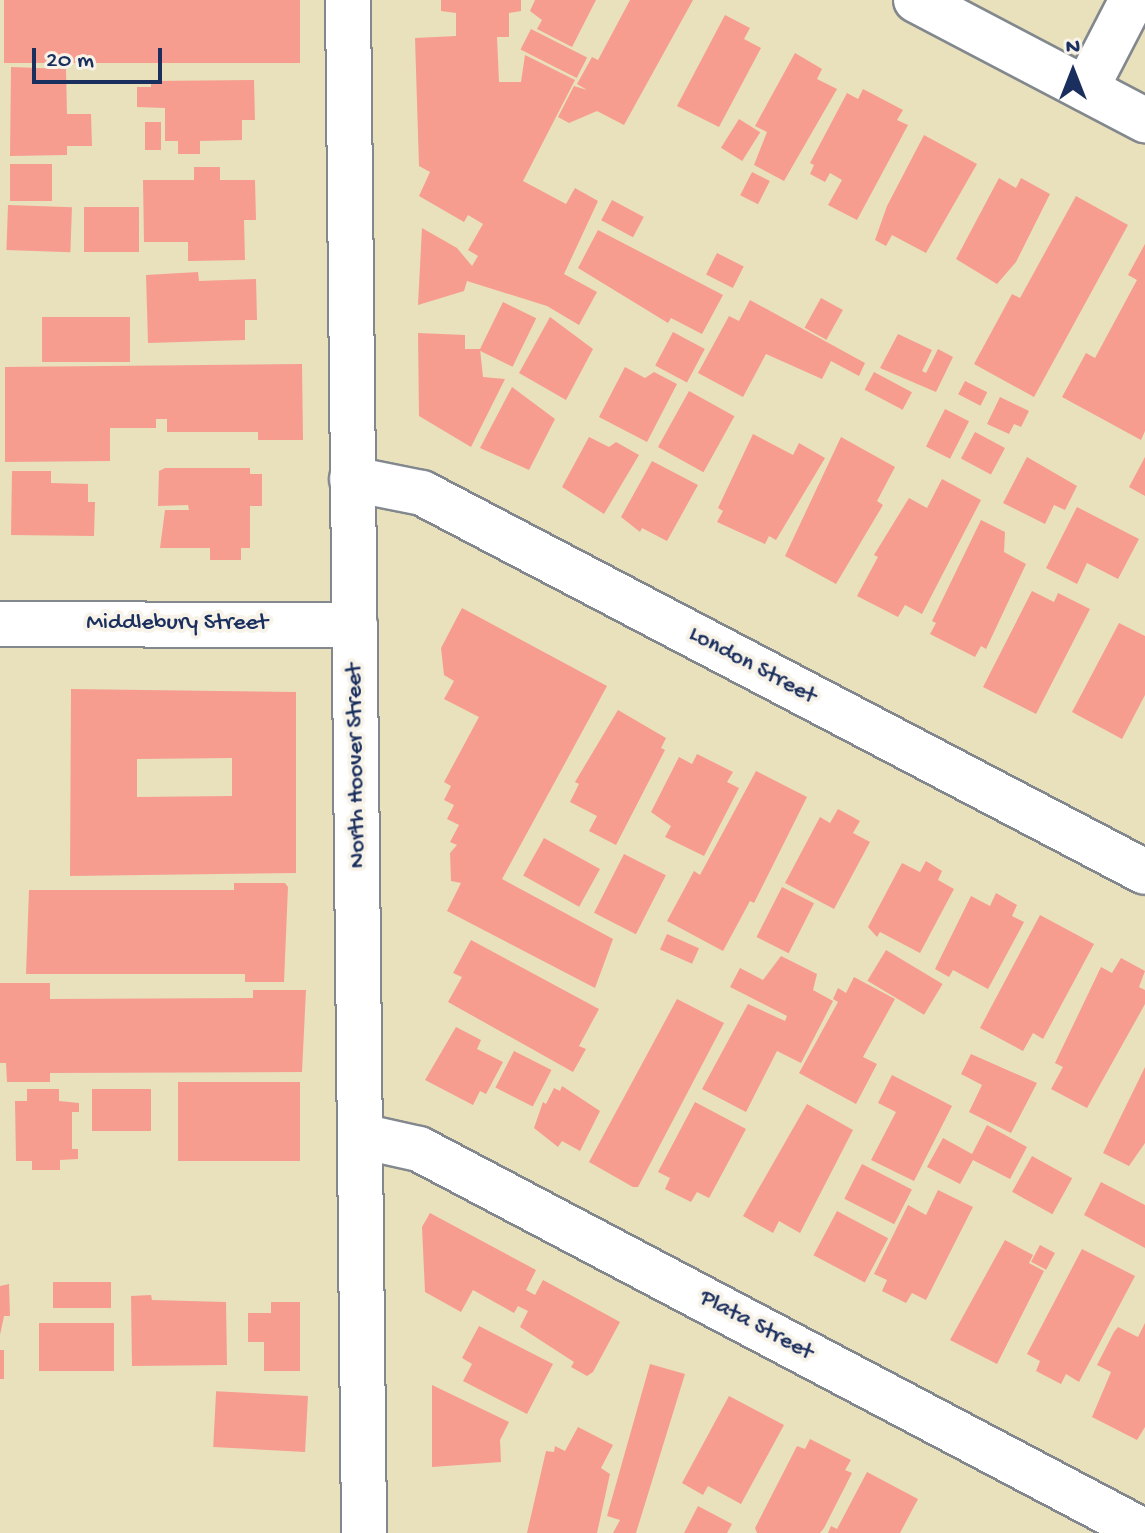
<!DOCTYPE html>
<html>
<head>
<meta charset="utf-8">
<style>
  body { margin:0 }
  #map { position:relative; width:1145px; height:1533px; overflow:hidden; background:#e9e0bc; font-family:"Gochi Hand",sans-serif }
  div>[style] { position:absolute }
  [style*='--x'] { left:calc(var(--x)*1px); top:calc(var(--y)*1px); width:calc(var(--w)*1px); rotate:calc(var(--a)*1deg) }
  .building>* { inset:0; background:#f79d90; transform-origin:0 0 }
  .roads { filter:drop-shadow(2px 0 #82888d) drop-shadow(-2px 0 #82888d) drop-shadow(0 2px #82888d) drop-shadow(0 -2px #82888d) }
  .minor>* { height:44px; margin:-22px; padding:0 22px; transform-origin:22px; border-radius:22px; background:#fff }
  span { translate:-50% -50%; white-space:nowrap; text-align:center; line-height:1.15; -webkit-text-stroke:8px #f7f3e8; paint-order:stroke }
  .street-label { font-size:24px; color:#1b2f5e }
  .north { position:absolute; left:1033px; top:32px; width:80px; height:80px; -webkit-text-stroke:6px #f7f3e8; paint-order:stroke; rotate:0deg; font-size:22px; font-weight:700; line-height:32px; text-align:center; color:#1b2f5e }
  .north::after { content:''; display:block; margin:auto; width:28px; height:36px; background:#1b2f5e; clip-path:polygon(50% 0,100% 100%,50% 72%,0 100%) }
  .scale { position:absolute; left:32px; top:48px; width:130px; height:36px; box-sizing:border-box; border:4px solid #1b2f5e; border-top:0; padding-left:10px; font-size:24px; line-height:28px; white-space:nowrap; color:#1b2f5e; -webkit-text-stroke:6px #f7f3e8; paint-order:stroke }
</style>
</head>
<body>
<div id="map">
  <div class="building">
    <i style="left:4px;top:0;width:296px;height:63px"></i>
    <i style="clip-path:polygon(441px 0,521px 0,521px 11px,509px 13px,509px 37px,497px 37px,499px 82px,521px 82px,525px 55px,575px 80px,523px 181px,566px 204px,575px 188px,598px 201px,564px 274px,597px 292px,579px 325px,547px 306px,467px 281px,464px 291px,418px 305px,422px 228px,457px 248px,472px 266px,478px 256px,468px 250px,483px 224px,468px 215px,464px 222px,419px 196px,430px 172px,419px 166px,415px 38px,456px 36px,456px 13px,441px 11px)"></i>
    <i style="clip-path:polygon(535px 0,596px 0,572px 47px,537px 29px,542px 20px,530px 11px)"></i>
    <i style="clip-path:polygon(630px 0,693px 0,624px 125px,597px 111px,569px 123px,558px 117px,574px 86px,587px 90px,577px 84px,592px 57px,598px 60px)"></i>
    <i style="clip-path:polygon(725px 15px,750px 28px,744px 39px,761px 48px,719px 127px,677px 106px)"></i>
    <i style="left:531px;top:29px;width:63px;height:23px;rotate:27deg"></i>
    <i style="clip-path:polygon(795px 53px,822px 69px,817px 79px,837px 89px,784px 181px,754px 165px,767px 132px,755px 126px)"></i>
    <i style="clip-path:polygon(11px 67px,66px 69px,67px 114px,91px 114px,92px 146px,67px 146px,67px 155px,10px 156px)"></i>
    <i style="clip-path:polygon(254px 80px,255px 120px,242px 120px,242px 140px,200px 141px,200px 154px,178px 154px,178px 141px,165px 141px,165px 108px,137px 107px,137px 87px,151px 87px,151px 81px)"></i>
    <i style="clip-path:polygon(863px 89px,903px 110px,897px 120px,908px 125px,857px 220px,828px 205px,842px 180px,830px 173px,825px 182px,810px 174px,814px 165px,810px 163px,847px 93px,858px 99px)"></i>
    <i style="left:739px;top:119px;width:25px;height:34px;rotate:32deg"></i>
    <i style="left:145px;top:122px;width:16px;height:28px"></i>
    <i style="clip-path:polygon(924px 135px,977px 164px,926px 253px,892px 235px,886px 246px,875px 240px,887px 206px)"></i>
    <i style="left:10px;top:164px;width:42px;height:37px"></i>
    <i style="clip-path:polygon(194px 167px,220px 167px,220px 180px,255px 180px,256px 220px,244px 220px,245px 260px,188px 261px,188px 242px,144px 242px,143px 180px,194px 180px)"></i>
    <i style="left:752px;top:172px;width:20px;height:26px;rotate:27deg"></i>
    <i style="clip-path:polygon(999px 178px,1016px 188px,1021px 178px,1050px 194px,1016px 262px,997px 284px,956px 259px)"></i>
    <i style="clip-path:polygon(1076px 196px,1128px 225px,1034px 397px,974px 364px,1012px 294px,1020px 298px)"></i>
    <i style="left:612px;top:200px;width:36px;height:23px;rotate:28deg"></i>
    <i style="left:8px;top:205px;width:64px;height:45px;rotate:2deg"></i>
    <i style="left:84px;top:207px;width:55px;height:45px"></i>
    <i style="clip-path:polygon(598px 230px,723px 295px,702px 334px,671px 318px,668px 323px,578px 268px)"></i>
    <i style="clip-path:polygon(1145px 244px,1145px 431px,1141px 440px,1062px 397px,1086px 353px,1095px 358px,1137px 280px,1128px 275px)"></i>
    <i style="left:717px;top:253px;width:30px;height:24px;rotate:27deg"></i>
    <i style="clip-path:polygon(198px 272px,199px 281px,256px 279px,257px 320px,245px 320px,245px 340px,148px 343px,146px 275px)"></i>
    <i style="left:821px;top:298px;width:25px;height:34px;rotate:29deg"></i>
    <i style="clip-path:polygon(750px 300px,865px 363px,859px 376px,831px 361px,822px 379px,766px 354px,743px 397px,698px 373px,729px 316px,739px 321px)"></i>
    <i style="left:503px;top:302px;width:37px;height:54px;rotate:26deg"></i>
    <i style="left:42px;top:317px;width:88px;height:45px"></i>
    <i style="clip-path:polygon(550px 317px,593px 349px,566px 400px,519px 373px)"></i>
    <i style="left:673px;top:332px;width:36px;height:38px;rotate:28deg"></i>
    <i style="clip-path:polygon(418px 333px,465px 335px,465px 349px,480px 349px,483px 377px,505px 379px,471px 447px,419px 416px)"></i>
    <i style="clip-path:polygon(898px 334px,932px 350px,922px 371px,926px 373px,938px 349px,953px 357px,936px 392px,880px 368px)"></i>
    <i style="clip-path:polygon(302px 364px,303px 440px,258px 440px,258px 432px,167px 432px,167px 419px,156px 419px,156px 428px,110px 428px,110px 461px,5px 462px,5px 367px)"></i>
    <i style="clip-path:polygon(625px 367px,645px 378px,654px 372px,677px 384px,647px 442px,599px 417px)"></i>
    <i style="left:874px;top:372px;width:43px;height:20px;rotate:28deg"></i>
    <i style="left:965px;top:381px;width:25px;height:15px;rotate:27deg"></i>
    <i style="clip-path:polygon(512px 387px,555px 419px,529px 470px,480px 448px)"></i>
    <i style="left:689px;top:391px;width:52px;height:64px;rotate:29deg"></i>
    <i style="clip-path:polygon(1000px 397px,1029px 411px,1021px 427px,1014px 424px,1009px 434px,987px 424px)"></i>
    <i style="left:945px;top:409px;width:27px;height:42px;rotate:27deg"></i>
    <i style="left:975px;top:432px;width:34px;height:30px;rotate:28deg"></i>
    <i style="clip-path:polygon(753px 434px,793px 455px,799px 443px,825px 458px,776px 540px,769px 536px,765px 544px,717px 522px,723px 511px,718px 508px)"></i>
    <i style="clip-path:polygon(589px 437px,609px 447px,616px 442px,639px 455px,604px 514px,562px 487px)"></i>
    <i style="clip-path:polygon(841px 437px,895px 467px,877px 501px,883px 505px,836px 584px,785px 556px)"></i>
    <i style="clip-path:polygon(1027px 457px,1077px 486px,1065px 510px,1054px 505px,1045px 524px,1003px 503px)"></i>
    <i style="clip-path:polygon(1145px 457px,1145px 496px,1129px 487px)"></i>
    <i style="clip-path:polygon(652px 461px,698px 485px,667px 541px,642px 528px,640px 532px,621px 517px)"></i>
    <i style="clip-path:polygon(165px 468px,250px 468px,250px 474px,262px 474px,262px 506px,250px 506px,250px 548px,241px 548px,241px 560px,210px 560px,210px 548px,160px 548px,165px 510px,189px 510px,188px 505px,158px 506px,159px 471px)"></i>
    <i style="clip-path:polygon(12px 471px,51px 471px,51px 483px,88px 484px,88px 502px,95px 502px,94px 536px,11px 535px)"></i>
    <i style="clip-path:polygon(942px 479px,981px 500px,922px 614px,905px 605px,898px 617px,857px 596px,878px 557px,874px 555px,909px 498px,927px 508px)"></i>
    <i style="clip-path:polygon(1077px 507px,1139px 539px,1118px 579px,1087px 563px,1077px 584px,1046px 568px)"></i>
    <i style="clip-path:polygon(981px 520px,1005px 532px,1004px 552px,1026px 564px,986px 649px,981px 646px,975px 657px,930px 634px,936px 623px,932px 621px)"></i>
    <i style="clip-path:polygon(1032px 591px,1054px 602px,1058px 593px,1090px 609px,1036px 714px,983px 687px)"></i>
    <i style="clip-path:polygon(462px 608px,607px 686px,502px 879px,613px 939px,595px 988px,447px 911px,461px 883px,451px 881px,450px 853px,457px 845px,450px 842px,459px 825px,447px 819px,454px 805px,444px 800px,451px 786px,444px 782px,479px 717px,444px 699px,454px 681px,444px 675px,441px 648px)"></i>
    <i style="clip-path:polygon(1119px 623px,1145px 636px,1145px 695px,1122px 739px,1072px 712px)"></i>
    <i style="clip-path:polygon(evenodd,71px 689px,296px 692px,296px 873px,70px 876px,71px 689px,232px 758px,232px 796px,137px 797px,137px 759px,232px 758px)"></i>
    <i style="clip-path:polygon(618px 710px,666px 738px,661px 748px,665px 750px,616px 845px,589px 831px,597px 816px,570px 802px,579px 784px,575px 782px)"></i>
    <i style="clip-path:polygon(697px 754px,733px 772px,727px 782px,739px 788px,704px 856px,665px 837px,671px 826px,651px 812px,679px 757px,692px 764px)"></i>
    <i style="clip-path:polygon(756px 771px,807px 797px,754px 903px,750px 901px,723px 951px,667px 921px,694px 871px,700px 875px)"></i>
    <i style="clip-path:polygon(838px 809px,860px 821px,853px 833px,870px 842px,834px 909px,785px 883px,820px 817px,830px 823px)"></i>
    <i style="left:544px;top:838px;width:64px;height:43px;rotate:29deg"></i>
    <i style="left:624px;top:854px;width:47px;height:66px;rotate:27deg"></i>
    <i style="clip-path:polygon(926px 861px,942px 871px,938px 880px,954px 889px,920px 953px,880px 932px,877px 937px,868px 927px,902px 863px,920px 872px)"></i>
    <i style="clip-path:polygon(234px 883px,285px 883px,288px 887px,284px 982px,245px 982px,245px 974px,26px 974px,29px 890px,234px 890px)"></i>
    <i style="left:782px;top:887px;width:36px;height:56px;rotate:27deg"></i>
    <i style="clip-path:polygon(996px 893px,1017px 905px,1012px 916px,1024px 922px,988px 989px,953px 970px,949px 977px,935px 969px,971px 896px,990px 906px)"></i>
    <i style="clip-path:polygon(1040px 915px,1094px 944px,1043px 1039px,1033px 1033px,1023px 1051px,980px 1028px)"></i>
    <i style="left:667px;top:934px;width:35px;height:17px;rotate:24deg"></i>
    <i style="clip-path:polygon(471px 940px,599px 1009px,579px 1046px,586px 1049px,573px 1072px,448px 1002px,462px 977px,453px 973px)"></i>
    <i style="left:886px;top:950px;width:66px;height:36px;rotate:31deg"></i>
    <i style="clip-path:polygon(781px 956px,817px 974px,813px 990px,833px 1001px,801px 1063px,777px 1051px,746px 1112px,702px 1089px,748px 1004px,785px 1021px,787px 1016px,730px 987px,740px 968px,763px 980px)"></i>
    <i style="clip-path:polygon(1121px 958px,1145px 971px,1139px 987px,1145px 990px,1145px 1004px,1087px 1108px,1051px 1089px,1063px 1067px,1055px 1063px,1101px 967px,1112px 973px)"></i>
    <i style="clip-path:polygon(854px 977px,895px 999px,863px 1057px,877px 1064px,856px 1104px,799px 1073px,838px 1002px,833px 999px,838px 988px,846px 993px)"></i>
    <i style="clip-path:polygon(0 983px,50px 983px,50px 999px,253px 998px,253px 990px,306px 990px,302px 1072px,50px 1073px,50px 1082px,7px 1082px,6px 1063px,0 1063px)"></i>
    <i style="clip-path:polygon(677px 999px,724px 1023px,638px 1187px,633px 1187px,589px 1162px)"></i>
    <i style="clip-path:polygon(456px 1027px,481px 1040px,477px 1049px,503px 1062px,486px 1094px,480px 1091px,473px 1105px,425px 1080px)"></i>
    <i style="left:514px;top:1051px;width:42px;height:41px;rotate:27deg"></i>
    <i style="clip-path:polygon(971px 1054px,1037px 1083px,1011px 1133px,969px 1112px,982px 1085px,961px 1074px)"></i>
    <i style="clip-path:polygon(1145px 1067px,1145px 1143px,1129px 1166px,1103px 1153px)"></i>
    <i style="clip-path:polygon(892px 1075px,952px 1106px,914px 1181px,871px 1160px,896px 1112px,878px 1103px)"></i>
    <i style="left:178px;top:1082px;width:122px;height:79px"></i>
    <i style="clip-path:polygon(562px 1086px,600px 1111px,580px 1151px,562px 1141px,558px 1147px,534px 1128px,543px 1102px,546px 1104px,554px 1088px,560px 1091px)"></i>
    <i style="clip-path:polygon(27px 1089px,59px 1089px,59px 1101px,79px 1103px,79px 1112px,72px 1112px,72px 1149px,78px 1149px,78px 1159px,60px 1160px,60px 1170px,32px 1170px,32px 1161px,16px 1161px,15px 1101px,27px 1101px)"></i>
    <i style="left:151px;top:1089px;width:42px;height:59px;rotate:90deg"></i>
    <i style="clip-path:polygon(695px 1102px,746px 1129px,709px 1198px,697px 1192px,691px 1202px,665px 1189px,670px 1178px,658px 1172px)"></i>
    <i style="clip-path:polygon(807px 1104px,853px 1130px,800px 1233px,779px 1221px,773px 1233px,743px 1216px)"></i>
    <i style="clip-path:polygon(987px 1125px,1027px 1147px,1010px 1179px,973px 1160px,960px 1184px,927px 1167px,943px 1138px,972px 1154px)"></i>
    <i style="left:1032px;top:1156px;width:46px;height:41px;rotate:29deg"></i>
    <i style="left:862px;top:1164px;width:56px;height:39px;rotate:27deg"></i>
    <i style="clip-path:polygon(1101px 1182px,1145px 1205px,1145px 1248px,1084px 1215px)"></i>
    <i style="clip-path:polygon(938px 1190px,973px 1207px,926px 1300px,912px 1293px,906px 1303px,882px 1291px,887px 1280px,874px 1274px,908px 1205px,926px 1215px)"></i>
    <i style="left:837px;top:1211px;width:58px;height:50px;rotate:28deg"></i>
    <i style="clip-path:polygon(430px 1213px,536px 1270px,526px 1290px,535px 1295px,543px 1280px,620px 1322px,593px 1372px,587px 1376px,571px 1367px,574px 1362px,520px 1327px,528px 1311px,518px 1306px,514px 1313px,473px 1290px,461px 1312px,425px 1292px,422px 1227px)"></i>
    <i style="clip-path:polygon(1005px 1240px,1033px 1255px,1029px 1263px,1044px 1271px,997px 1364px,950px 1340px)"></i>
    <i style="left:1040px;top:1245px;width:17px;height:19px;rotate:28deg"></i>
    <i style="clip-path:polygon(1082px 1249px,1135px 1276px,1079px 1382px,1066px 1374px,1061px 1384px,1036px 1371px,1040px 1361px,1027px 1354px)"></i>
    <i style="left:53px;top:1282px;width:58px;height:26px"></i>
    <i style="clip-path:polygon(9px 1284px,10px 1316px,4px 1316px,0 1335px,0 1286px)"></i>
    <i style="clip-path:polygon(151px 1295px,152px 1300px,226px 1302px,227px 1365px,132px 1366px,131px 1296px)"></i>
    <i style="clip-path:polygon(271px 1302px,300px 1302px,300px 1371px,264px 1371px,264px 1342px,248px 1342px,248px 1313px,271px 1313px)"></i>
    <i style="left:39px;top:1323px;width:75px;height:48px"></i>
    <i style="clip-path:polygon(1145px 1323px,1145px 1427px,1137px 1440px,1092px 1417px,1111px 1372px,1097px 1365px,1114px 1332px,1118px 1327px,1138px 1337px)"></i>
    <i style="clip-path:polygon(479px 1326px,553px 1364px,527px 1414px,463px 1381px,472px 1364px,462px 1358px)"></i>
    <i style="left:0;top:1350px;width:4px;height:29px"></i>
    <i style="clip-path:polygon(650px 1364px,685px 1374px,636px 1533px,613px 1533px,620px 1520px,607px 1516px)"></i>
    <i style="clip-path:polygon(432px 1385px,509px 1422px,500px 1440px,501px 1462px,432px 1467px)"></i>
    <i style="left:308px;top:1396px;width:56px;height:92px;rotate:93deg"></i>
    <i style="clip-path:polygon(729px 1396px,784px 1425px,741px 1504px,708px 1486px,703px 1495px,682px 1483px)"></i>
    <i style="clip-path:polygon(578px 1427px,613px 1445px,601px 1468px,610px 1474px,597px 1533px,527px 1533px,546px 1451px,554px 1452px,555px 1446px,565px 1451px)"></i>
    <i style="clip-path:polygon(810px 1439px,851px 1460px,845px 1470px,852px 1473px,824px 1528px,820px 1533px,757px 1533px,755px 1528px,797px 1446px,805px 1449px)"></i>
    <i style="clip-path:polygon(867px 1472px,918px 1499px,900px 1533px,828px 1533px,831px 1526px,837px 1529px)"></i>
    <i style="clip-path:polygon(698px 1506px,732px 1524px,727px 1533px,684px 1533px)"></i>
  </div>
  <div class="roads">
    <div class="minor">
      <i style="--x:348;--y:0;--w:1533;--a:89.4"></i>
      <i style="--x:916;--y:0;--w:259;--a:27.7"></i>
      <i style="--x:1086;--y:89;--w:100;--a:-62.7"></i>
      <i style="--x:352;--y:479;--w:71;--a:11.3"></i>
      <i style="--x:422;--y:493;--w:816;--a:27.66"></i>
      <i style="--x:0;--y:624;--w:355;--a:0.2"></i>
      <i style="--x:361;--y:1136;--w:59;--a:12.6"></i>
      <i style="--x:419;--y:1149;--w:821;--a:27.81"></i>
    </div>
  </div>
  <div class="street-label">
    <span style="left:177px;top:624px">Middlebury Street</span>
    <span style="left:752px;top:666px;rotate:28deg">London Street</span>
    <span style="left:357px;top:766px;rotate:-91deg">North Hoover Street</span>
    <span style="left:756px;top:1326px;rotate:28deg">Plata Street</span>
  </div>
  <div class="north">N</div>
  <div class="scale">20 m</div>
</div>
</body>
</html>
